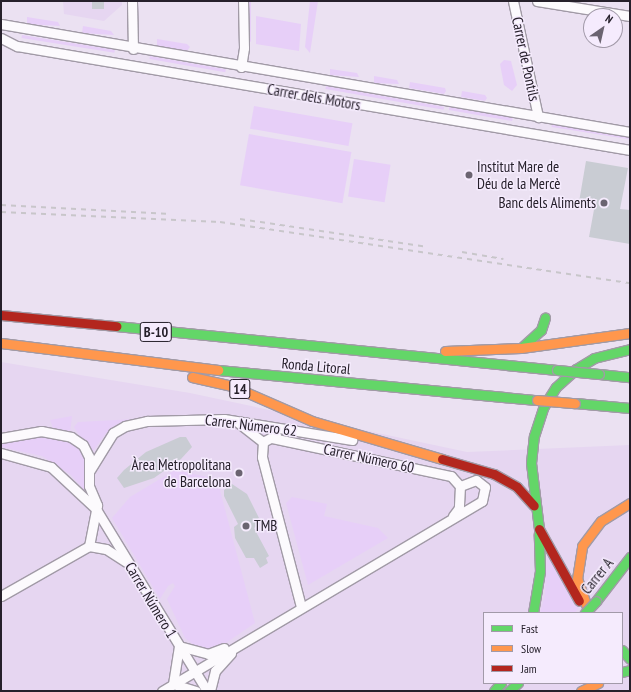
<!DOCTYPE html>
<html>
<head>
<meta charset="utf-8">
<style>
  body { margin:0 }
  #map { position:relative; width:631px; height:692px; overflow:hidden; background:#ebe1f2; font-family:"PT Sans Narrow",sans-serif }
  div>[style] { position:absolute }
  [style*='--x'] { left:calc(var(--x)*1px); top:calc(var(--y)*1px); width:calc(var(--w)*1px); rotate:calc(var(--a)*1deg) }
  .built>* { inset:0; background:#e6d6f1 }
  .green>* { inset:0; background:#e7cff8; transform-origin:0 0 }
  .building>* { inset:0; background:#c9ccd3; transform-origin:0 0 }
  .roads { filter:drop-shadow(1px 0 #a19aa6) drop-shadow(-1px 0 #a19aa6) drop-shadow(0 1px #a19aa6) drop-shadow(0 -1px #a19aa6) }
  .street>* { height:9px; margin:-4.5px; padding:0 4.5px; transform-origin:4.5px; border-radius:4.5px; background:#fcfafd }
  .fast>* { height:9px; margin:-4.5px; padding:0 4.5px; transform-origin:4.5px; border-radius:4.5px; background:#63d668 }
  .slow>* { height:9px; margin:-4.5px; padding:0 4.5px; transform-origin:4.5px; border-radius:4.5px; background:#ff974d }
  .jam>* { height:9px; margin:-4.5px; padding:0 4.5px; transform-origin:4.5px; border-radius:4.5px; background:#b3261e }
  .rail>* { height:2px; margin-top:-1px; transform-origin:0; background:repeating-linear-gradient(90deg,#c8c6ca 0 5px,transparent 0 10px) }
  .bridges { filter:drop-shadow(1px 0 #a19aa6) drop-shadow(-1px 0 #a19aa6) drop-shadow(0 1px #a19aa6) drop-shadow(0 -1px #a19aa6) }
  .fast-bridge>* { height:9px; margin:-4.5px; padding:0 4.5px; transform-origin:4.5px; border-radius:4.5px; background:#63d668 }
  .slow-bridge>* { height:9px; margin:-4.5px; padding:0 4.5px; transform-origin:4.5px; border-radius:4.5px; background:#ff974d }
  .dots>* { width:11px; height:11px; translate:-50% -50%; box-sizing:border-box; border:2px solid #f5ebfd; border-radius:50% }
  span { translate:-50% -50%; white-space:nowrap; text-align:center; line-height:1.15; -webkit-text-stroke:3px #f5ebfd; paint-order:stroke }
  .shield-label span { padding:1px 3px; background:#f5ebfd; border:1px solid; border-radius:3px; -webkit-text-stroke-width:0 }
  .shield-label { font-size:14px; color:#26202b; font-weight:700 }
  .street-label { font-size:15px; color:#26202b }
  .poi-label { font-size:15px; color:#26202b }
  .left { translate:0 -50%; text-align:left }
  .right { translate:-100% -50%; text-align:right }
  .frame { position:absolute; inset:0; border:2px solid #26202b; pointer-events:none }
  .legend { position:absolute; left:483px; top:612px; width:140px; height:72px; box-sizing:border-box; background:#f5ebfd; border:1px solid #a29aa9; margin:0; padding:5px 7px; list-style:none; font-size:12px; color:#26202b }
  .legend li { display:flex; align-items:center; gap:8px; height:20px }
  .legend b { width:20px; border:1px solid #a29aa9 }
  .north { position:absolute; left:583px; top:8px; width:40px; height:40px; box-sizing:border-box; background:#f5ebfd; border:1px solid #a29aa9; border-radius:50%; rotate:34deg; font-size:11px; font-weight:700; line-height:16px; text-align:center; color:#26202b }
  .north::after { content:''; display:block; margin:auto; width:14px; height:18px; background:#6b6471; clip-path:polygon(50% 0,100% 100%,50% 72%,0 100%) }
</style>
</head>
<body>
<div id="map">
  <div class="built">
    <i style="clip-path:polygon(63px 1px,122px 1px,122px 5px,104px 21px,64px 14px)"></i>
    <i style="clip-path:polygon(evenodd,1px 362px,190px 393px,467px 452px,630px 445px,630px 691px,1px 691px,1px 362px,484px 613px,622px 613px,622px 683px,484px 683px,484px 613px)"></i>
  </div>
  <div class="green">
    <i style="clip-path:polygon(247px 1px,251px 1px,251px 42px,248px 40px)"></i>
    <i style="clip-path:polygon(310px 1px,318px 1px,310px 53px,305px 47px)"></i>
    <i style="clip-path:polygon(256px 16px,301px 24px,299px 51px,256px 44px)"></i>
    <i style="clip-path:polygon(27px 17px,58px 22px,60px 26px,27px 24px)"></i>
    <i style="clip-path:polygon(83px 26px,111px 31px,114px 35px,82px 33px)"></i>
    <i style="left:22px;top:35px;width:94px;height:3px;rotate:9deg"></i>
    <i style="clip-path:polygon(157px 39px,187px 44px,190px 47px,187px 51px,157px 46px)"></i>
    <i style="left:150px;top:56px;width:77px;height:3px;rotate:10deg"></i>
    <i style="clip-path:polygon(504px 60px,511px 61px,517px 85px,512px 91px,504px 85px,500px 64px)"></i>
    <i style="clip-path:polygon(330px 69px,357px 73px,359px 77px,330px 75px)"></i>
    <i style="clip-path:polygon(374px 76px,397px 80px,399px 84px,374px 83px)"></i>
    <i style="clip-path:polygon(410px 82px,445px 88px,446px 91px,444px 94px,409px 88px)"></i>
    <i style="left:326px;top:86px;width:120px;height:3px;rotate:10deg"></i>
    <i style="clip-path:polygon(462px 91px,485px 95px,487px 98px,485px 101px,461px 97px)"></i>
    <i style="left:254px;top:106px;width:100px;height:23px;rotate:10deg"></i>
    <i style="clip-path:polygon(449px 107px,513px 117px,512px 121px,449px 110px)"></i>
    <i style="left:552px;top:124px;width:79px;height:3px;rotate:9deg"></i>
    <i style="left:249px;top:134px;width:104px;height:52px;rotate:10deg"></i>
    <i style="left:354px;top:159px;width:37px;height:38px;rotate:9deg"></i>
    <i style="clip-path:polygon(72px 416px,70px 433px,53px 428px,50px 420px)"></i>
    <i style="clip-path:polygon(136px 419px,106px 433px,91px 454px,74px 427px,78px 422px)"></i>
    <i style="clip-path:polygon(40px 434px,78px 445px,86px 458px,84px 490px,71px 475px,42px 456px,1px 447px,1px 442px)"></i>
    <i style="clip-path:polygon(175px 470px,217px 479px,255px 623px,223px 645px,210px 649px,196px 647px,185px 638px,167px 599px,175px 586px,173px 583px,168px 586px,160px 599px,112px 518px,130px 497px)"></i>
    <i style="clip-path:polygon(292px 497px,327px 504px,324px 516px,378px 528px,388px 538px,308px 585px,286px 503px)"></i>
    <i style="clip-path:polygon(547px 554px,579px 607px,575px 613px,540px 613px,545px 595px)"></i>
  </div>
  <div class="building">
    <i style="left:92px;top:1px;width:12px;height:8px"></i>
    <i style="clip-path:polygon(586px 161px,628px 168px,620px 209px,630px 210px,630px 244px,589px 237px,595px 204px,579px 202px)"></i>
    <i style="clip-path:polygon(180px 437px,186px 437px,192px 447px,181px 459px,154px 478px,124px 488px,117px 478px,124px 470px,146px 452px)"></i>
    <i style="clip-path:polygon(232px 484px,247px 494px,259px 518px,256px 520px,259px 524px,254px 528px,269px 556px,266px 558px,268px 563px,260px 568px,254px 558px,246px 558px,235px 538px,234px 527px,238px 524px,224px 496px,224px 490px)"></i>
  </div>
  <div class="roads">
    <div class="street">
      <i style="--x:132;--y:1;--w:48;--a:88.8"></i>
      <i style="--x:513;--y:1;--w:119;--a:77.8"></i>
      <i style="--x:537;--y:1;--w:94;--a:9.2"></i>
      <i style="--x:1;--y:24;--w:638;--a:9.74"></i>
      <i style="--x:1;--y:38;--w:18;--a:27"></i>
      <i style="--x:17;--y:46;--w:622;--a:9.63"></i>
      <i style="--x:241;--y:67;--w:19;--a:-81"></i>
      <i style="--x:244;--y:48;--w:47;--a:-91.2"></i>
      <i style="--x:236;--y:421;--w:34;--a:38"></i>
      <i style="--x:276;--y:435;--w:15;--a:152"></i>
      <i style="--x:263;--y:442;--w:15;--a:94"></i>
      <i style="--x:262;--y:457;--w:155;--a:75.4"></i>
      <i style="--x:1;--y:438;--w:41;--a:-9.9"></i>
      <i style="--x:41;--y:431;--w:31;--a:11"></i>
      <i style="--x:71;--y:437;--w:14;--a:34"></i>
      <i style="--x:83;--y:445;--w:13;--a:63"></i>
      <i style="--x:89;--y:457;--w:29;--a:90"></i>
      <i style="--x:89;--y:486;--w:21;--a:67"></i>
      <i style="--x:97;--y:505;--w:42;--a:101"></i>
      <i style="--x:272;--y:438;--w:183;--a:12"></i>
      <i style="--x:451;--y:476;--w:13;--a:48"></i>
      <i style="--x:1;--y:453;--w:52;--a:15.6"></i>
      <i style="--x:51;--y:467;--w:62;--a:43"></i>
      <i style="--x:90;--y:470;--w:44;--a:-58.1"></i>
      <i style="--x:113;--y:433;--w:14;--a:-30"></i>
      <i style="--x:125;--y:426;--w:23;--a:-13"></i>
      <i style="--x:147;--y:421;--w:77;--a:-1.5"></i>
      <i style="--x:224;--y:419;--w:130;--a:9.3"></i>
      <i style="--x:96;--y:509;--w:213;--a:58.6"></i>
      <i style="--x:1;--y:596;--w:101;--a:-29.6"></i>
      <i style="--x:89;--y:546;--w:17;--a:10"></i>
      <i style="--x:106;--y:549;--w:24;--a:33"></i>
      <i style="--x:162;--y:691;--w:372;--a:-30.7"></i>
      <i style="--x:482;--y:501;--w:14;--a:-78"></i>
      <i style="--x:485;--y:487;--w:11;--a:-142"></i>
      <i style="--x:476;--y:480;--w:17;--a:159"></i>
      <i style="--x:460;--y:486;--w:22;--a:93"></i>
      <i style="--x:459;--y:508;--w:10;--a:127"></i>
      <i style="--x:196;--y:691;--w:24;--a:-163"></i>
      <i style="--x:173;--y:684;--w:38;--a:-81"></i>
      <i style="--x:179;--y:646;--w:30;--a:15"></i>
      <i style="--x:208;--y:654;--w:17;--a:-21"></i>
      <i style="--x:210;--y:691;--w:21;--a:-76"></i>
      <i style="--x:215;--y:671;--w:24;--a:-48"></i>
    </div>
    <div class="fast">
      <i style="--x:116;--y:326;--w:443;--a:5.7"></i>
      <i style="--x:521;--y:348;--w:27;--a:-42"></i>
      <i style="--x:541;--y:330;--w:13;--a:-72"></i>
      <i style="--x:218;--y:370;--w:320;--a:5.4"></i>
      <i style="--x:599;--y:374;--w:31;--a:6"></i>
      <i style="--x:575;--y:403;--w:55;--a:5.2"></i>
      <i style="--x:539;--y:529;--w:66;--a:-96.9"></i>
      <i style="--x:531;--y:463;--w:27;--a:-84"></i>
      <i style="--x:534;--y:436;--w:32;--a:-72"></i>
      <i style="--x:544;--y:406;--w:22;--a:-58"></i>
      <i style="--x:556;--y:387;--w:27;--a:-42"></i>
      <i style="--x:576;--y:369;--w:21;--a:-31"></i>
      <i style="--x:594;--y:358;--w:37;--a:-14"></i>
      <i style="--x:596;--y:601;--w:56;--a:-52.3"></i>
      <i style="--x:533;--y:613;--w:43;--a:-80.5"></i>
      <i style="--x:540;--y:571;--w:37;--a:-92"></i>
      <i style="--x:622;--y:650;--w:12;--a:48"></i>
      <i style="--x:622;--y:672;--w:8;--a:-14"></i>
      <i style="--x:494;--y:691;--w:11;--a:-49"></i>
      <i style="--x:509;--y:691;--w:12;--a:-42"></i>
    </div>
    <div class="slow">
      <i style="--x:1;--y:343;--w:219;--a:7.1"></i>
      <i style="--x:445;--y:351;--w:76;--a:-2.3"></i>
      <i style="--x:521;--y:348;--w:110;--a:-7.8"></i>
      <i style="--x:192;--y:377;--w:41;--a:12.7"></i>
      <i style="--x:232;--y:386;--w:87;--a:23.6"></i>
      <i style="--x:312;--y:421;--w:135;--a:16.3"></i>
      <i style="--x:589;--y:613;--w:36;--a:-109"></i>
      <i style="--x:577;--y:579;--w:33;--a:-81"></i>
      <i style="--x:582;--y:546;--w:31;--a:-53"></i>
      <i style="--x:601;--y:521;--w:34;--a:-32"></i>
      <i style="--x:581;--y:691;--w:19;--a:-25"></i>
    </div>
    <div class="jam">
      <i style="--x:1;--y:315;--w:116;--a:5.5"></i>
      <i style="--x:442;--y:459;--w:54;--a:16.1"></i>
      <i style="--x:494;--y:474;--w:26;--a:29"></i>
      <i style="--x:517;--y:487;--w:25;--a:48"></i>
      <i style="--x:539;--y:529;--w:82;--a:60.9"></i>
    </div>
  </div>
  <div class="rail">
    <i style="--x:1;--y:205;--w:170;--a:3"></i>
    <i style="--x:1;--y:212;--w:219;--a:2.6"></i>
    <i style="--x:220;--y:222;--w:415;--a:8.5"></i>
    <i style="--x:240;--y:219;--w:190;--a:8.5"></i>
    <i style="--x:462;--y:252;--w:42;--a:9.7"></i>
  </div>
  <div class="bridges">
    <div class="fast-bridge">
      <i style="--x:557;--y:370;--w:42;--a:5.4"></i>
      <i style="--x:585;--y:613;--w:16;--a:-47"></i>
    </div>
    <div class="slow-bridge">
      <i style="--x:537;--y:400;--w:38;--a:5"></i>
    </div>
  </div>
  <div class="dots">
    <i style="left:469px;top:175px;background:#6b6471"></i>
    <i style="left:604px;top:203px;background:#6b6471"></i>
    <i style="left:239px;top:473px;background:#6b6471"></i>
    <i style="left:246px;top:526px;background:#6b6471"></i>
  </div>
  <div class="shield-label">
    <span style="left:156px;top:332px">B-10</span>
    <span style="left:240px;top:389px">14</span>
  </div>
  <div class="street-label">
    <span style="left:526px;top:59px;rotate:78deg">Carrer de Pontils</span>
    <span style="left:314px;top:97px;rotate:10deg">Carrer dels Motors</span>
    <span style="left:316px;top:366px;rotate:5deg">Ronda Litoral</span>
    <span style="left:251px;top:425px;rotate:7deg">Carrer Número 62</span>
    <span style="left:369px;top:458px;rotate:12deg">Carrer Número 60</span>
    <span style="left:597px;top:576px;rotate:-51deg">Carrer A</span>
    <span style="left:151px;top:600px;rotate:59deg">Carrer Número 1</span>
  </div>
  <div class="poi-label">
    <span class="left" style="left:477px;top:175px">Institut Mare de<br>Déu de la Mercè</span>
    <span class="right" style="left:596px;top:203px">Banc dels Aliments</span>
    <span class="right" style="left:231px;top:473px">Àrea Metropolitana<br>de Barcelona</span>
    <span class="left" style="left:254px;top:526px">TMB</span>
  </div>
  <div class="frame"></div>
  <ul class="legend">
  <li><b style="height:5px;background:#63d668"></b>Fast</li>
  <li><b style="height:5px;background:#ff974d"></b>Slow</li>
  <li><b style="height:5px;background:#b3261e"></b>Jam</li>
  </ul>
  <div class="north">N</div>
</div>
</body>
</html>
